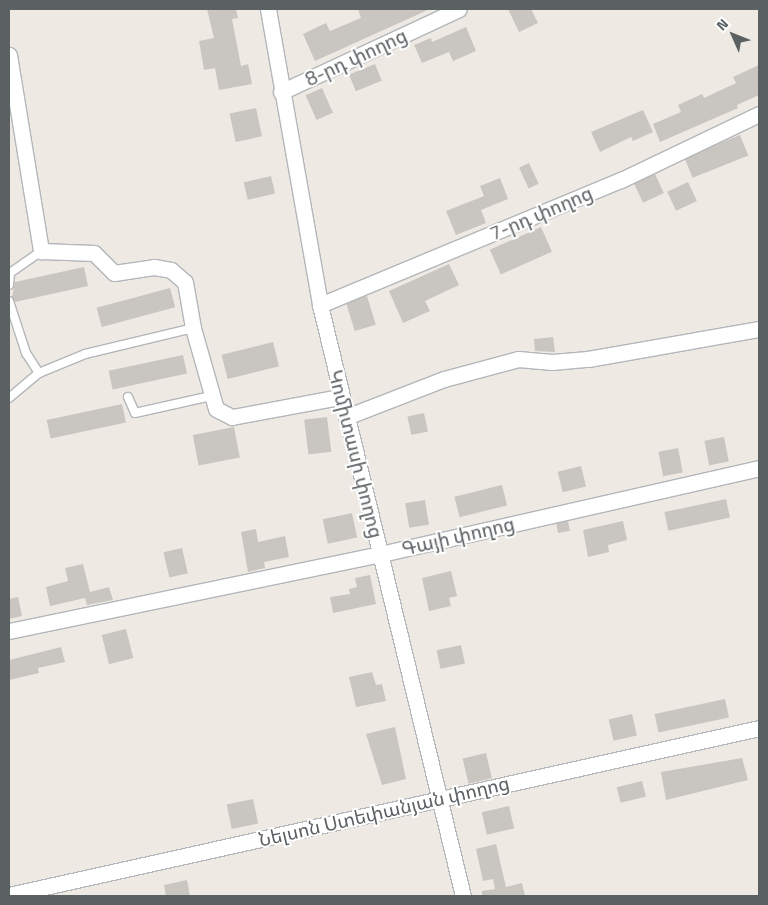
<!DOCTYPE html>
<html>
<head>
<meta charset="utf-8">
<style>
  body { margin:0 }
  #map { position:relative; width:768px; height:905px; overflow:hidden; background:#eeeae3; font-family:"Titillium Web","Noto Sans Armenian",sans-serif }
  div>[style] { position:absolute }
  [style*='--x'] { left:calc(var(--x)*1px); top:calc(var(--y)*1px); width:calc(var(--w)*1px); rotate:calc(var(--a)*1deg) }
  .building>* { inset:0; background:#c9c5c0; transform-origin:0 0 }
  .roads { filter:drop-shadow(1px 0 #b3b6ba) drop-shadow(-1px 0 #b3b6ba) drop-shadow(0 1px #b3b6ba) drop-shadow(0 -1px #b3b6ba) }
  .service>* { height:8px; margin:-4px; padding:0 4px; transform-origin:4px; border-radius:4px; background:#fff }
  .minor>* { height:15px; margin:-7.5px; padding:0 7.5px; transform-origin:7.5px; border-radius:7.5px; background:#fff }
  span { translate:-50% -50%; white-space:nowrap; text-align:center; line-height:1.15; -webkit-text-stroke:4px #fff; paint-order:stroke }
  .street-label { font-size:19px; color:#5b6063 }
  .frame { position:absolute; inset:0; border:10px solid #5b6063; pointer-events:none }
  .north { position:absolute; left:708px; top:10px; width:50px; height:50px; -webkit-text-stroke:4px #fff; paint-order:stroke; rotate:314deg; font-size:14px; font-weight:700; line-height:20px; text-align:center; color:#5b6063 }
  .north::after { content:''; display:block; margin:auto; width:18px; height:22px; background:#5b6063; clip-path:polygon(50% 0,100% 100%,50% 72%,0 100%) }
</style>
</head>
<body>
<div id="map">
  <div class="building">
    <i style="clip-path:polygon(207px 9px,236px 9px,238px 18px,232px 19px,241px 66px,248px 64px,252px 84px,219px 90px,215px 68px,204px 70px,199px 41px,214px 38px)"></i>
    <i style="clip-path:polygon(358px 9px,430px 9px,315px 61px,303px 34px,326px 23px,330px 31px,361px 18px)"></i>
    <i style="clip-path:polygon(508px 9px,531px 9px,538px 23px,519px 32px)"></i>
    <i style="clip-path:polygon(466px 27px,476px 51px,453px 61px,449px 52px,422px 63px,414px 45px,431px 38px,432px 42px)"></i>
    <i style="left:375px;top:64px;width:18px;height:28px;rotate:68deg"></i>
    <i style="clip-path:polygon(759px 65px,759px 95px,737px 105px,738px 108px,660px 142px,653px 124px,681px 112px,678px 105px,702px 94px,704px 98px,736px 83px,733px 77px)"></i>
    <i style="left:322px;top:88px;width:27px;height:18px;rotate:66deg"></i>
    <i style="left:256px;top:108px;width:29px;height:27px;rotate:78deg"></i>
    <i style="clip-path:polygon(643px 110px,653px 132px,633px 141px,631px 137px,600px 152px,591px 132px)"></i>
    <i style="left:740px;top:135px;width:22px;height:60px;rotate:68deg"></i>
    <i style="left:529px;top:163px;width:23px;height:11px;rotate:65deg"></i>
    <i style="left:655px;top:174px;width:21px;height:23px;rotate:65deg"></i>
    <i style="left:271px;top:176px;width:18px;height:28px;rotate:77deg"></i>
    <i style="clip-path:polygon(500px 178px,508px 199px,481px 210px,486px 223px,456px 235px,446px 211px,484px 196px,480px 186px)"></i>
    <i style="left:688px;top:182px;width:21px;height:23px;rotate:65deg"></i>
    <i style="left:541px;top:227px;width:27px;height:56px;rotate:66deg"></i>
    <i style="clip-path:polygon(449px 264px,459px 285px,425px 301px,430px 311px,403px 323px,389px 291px)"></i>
    <i style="clip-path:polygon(84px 267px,88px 286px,15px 302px,12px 297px,15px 282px)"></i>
    <i style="left:170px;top:288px;width:20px;height:76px;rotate:75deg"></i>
    <i style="left:367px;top:296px;width:30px;height:22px;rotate:73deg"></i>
    <i style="clip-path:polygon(553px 337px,555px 352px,535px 351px,534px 339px)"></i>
    <i style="left:273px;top:342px;width:25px;height:53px;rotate:76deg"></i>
    <i style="left:183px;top:355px;width:19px;height:76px;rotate:78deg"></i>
    <i style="left:122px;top:404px;width:19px;height:77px;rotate:78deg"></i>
    <i style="left:424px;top:413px;width:19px;height:17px;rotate:78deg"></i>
    <i style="left:327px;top:417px;width:35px;height:23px;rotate:83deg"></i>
    <i style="left:234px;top:427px;width:31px;height:42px;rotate:79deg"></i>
    <i style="left:724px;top:437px;width:25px;height:20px;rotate:79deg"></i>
    <i style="left:678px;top:448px;width:25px;height:20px;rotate:79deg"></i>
    <i style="left:581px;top:466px;width:21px;height:24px;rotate:76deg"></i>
    <i style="left:502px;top:485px;width:21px;height:49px;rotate:76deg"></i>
    <i style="left:726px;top:499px;width:19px;height:63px;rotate:78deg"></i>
    <i style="left:425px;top:500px;width:25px;height:20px;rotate:81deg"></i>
    <i style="left:352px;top:513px;width:25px;height:30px;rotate:78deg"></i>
    <i style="left:568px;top:521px;width:10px;height:12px;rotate:79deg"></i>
    <i style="clip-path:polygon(623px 521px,627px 540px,608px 545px,609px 552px,588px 557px,583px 530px)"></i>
    <i style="clip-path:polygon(256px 529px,258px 542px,285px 536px,289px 557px,264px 562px,265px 568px,248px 572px,241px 532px)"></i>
    <i style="left:182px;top:548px;width:26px;height:19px;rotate:77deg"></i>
    <i style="clip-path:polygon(83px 564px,90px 592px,109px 587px,113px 600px,87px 605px,85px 598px,50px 606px,46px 587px,68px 581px,65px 568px)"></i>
    <i style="clip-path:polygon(451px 571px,457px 596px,449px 598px,451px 606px,429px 611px,422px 578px)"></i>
    <i style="clip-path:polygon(370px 575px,376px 604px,333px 613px,330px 597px,350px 594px,349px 589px,357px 587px,355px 578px)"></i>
    <i style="clip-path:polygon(18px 597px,22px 616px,9px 619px,9px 599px)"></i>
    <i style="left:126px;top:629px;width:30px;height:25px;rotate:76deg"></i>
    <i style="left:461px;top:645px;width:19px;height:25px;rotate:78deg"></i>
    <i style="clip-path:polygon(61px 647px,65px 662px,38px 668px,39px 673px,9px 680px,9px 660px)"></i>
    <i style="clip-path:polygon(372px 672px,376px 685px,382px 684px,386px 701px,356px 707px,349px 677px)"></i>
    <i style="left:725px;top:699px;width:19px;height:72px;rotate:78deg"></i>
    <i style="left:632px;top:714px;width:22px;height:24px;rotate:77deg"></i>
    <i style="clip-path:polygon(395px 727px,406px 779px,382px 785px,366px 734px)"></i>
    <i style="left:486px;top:753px;width:26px;height:24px;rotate:77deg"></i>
    <i style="clip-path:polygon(742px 758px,748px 780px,666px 800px,661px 772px)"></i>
    <i style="left:642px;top:781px;width:16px;height:26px;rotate:76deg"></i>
    <i style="left:253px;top:799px;width:25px;height:27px;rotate:78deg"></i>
    <i style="left:509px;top:806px;width:23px;height:28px;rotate:77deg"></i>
    <i style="clip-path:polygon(496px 844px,506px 887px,522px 883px,525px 896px,482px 896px,482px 891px,495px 889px,493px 879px,483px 881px,476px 849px)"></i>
    <i style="clip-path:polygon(187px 880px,190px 896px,166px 896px,164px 885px)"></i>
  </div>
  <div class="roads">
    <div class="service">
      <i style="--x:9;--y:285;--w:12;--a:-85"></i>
      <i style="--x:10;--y:273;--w:38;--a:-35"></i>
      <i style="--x:9;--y:301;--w:55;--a:71.9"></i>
      <i style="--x:26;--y:353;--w:24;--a:57"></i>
      <i style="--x:128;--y:397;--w:17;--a:66"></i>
      <i style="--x:135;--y:413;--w:78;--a:-12.6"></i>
      <i style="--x:9;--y:398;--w:39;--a:-40"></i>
      <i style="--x:39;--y:373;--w:50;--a:-22.4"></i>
      <i style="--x:85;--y:354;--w:111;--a:-13.5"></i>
    </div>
    <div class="minor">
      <i style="--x:268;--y:9;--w:301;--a:80"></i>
      <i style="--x:320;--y:305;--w:608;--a:76.4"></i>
      <i style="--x:9;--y:55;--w:199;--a:80.7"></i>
      <i style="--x:41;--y:251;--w:53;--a:2.2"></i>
      <i style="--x:94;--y:253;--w:28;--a:45"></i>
      <i style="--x:114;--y:273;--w:40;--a:-8.5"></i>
      <i style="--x:154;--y:267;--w:17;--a:10"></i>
      <i style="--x:171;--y:270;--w:18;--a:41"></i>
      <i style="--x:185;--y:282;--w:47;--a:80.1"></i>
      <i style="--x:193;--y:328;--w:84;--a:74.1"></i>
      <i style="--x:216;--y:409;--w:18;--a:27"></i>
      <i style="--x:232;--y:417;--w:110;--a:-10.5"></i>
      <i style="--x:281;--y:92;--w:196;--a:-25"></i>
      <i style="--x:320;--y:305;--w:326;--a:-22.6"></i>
      <i style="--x:621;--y:180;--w:153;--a:-25.6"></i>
      <i style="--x:346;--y:417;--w:105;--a:-21.2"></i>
      <i style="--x:444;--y:379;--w:77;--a:-15.1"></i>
      <i style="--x:518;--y:359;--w:34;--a:5"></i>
      <i style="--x:552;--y:362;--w:36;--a:-5"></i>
      <i style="--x:588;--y:359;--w:174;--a:-10"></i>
      <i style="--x:9;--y:631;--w:380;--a:-11.7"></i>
      <i style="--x:381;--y:554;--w:388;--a:-12.8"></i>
      <i style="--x:9;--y:895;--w:768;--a:-12.55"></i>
    </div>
  </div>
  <div class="street-label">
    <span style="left:356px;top:57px;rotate:-25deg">8-րդ փողոց</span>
    <span style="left:541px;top:213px;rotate:-23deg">7-րդ փողոց</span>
    <span style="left:356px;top:454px;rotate:76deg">Կոմիտասի փողոց</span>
    <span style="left:458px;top:536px;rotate:-13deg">Գայի փողոց</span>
    <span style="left:384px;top:811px;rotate:-13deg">Նելսոն Ստեփանյան փողոց</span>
  </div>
  <div class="frame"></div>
  <div class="north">N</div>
</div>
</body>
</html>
